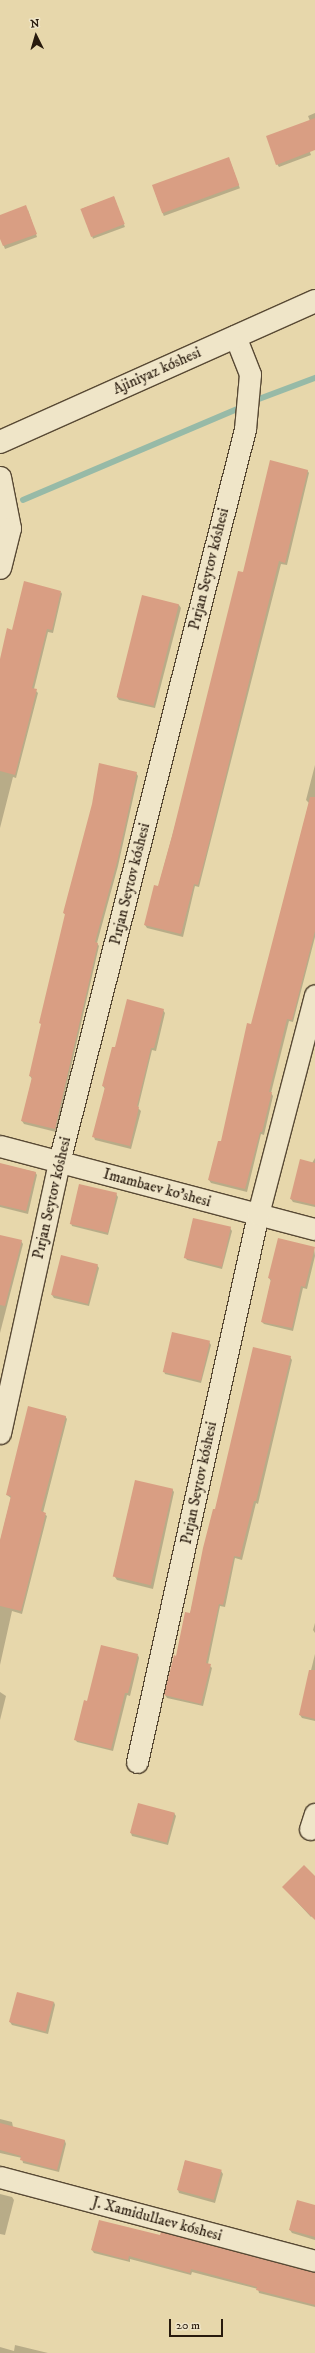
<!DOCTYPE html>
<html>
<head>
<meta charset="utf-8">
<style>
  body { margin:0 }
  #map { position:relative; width:315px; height:2353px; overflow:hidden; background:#e7d7ab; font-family:"IM FELL DW Pica",serif }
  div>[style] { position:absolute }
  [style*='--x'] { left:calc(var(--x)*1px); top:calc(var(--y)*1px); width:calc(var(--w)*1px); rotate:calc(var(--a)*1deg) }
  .shadow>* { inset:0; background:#0003; transform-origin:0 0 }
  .stream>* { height:5.5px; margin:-2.75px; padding:0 2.75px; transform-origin:2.75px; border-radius:2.75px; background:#97baa7 }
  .building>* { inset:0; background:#d99e83; transform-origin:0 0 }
  .roads { filter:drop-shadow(1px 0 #584934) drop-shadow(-1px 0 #584934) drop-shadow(0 1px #584934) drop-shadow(0 -1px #584934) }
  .street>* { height:21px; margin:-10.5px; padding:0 10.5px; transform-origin:10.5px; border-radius:10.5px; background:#efe5c8 }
  .secondary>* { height:22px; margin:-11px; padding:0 11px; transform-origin:11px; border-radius:11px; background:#efe5c8 }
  span { translate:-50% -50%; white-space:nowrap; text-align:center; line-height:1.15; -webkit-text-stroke:3px #efe5c8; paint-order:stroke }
  .street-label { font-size:15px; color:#281a0d }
  .north { position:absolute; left:16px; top:16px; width:40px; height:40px; -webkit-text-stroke:3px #efe5c8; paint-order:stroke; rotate:355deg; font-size:11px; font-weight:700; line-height:16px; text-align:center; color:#281a0d }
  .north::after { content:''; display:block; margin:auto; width:14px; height:18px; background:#281a0d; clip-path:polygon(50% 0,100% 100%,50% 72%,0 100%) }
  .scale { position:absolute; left:169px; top:2319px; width:54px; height:18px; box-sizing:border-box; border:2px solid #281a0d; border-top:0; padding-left:5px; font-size:12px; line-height:14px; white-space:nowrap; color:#281a0d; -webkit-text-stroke:3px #efe5c8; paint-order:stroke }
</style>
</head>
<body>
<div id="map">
  <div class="shadow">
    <i style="clip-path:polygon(315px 113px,315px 147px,309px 149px,311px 155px,279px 167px,277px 164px,310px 121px,308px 116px)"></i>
    <i style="left:230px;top:161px;width:29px;height:81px;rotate:70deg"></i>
    <i style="left:114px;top:197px;width:32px;height:34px;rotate:70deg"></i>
    <i style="clip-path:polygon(28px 210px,37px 237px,5px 249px,0 236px,0 216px)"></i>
    <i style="clip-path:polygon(307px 470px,309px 473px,287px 565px,281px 564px,199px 887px,195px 886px,183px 937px,147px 928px,145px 925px,158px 888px,244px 573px)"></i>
    <i style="clip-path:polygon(61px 592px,62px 594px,53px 633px,48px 632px,34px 689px,38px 693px,16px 778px,13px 777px,0 828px,0 663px,13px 631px)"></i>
    <i style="clip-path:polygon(143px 596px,179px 605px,181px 608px,155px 708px,119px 700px,117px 697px)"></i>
    <i style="clip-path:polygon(315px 765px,315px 937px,293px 1022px,289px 1021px,271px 1093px,273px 1096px,264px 1135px,261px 1134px,247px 1192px,211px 1183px,209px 1180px,222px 1142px,309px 803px,306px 800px)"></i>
    <i style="clip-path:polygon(136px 773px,138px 776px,118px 866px,97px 943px,99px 946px,56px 1132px,24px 1124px,22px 1121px,32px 1079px,30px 1076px,66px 916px,64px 913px)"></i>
    <i style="clip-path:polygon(163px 1010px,165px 1013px,156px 1051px,152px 1050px,138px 1108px,141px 1111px,131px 1149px,95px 1140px,94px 1137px,105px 1089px,103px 1086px,116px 1049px)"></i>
    <i style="clip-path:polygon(315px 1158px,315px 1207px,293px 1202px,291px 1199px)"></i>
    <i style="clip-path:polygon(0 1164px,35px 1172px,37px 1175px,28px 1214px,0 1207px)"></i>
    <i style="clip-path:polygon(116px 1194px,118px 1197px,108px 1235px,72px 1226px,71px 1223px)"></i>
    <i style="clip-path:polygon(230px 1228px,232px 1231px,222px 1269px,187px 1260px,185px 1257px)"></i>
    <i style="clip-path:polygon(0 1236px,21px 1241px,23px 1244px,0 1333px)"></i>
    <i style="clip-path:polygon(314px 1248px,315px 1256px,307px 1289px,303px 1288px,293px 1331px,264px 1324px,262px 1322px,271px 1281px,269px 1278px)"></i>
    <i style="clip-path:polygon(97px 1265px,99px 1268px,89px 1306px,54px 1298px,52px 1295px)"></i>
    <i style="clip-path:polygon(209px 1342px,211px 1345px,201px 1383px,165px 1374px,164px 1371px)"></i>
    <i style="clip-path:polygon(290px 1357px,292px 1360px,258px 1504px,256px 1503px,242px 1560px,235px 1558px,225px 1607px,220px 1606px,208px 1664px,212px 1668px,203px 1706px,167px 1698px,165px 1695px,190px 1614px,216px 1510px)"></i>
    <i style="clip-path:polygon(65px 1416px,67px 1419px,43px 1513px,47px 1516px,22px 1614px,12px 1611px,0 1665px,0 1542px,11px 1498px,7px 1495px)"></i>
    <i style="clip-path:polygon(172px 1489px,174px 1492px,153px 1589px,117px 1580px,115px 1577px)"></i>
    <i style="clip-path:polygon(315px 1623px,315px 1633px,313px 1630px)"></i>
    <i style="clip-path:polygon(315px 1654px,315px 1721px,302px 1718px,300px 1715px)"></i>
    <i style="clip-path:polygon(138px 1655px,139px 1658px,130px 1696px,127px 1695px,113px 1751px,77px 1742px,75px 1739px,88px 1702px)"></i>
    <i style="clip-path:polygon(0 1692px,6px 1696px,0 1720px)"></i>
    <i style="clip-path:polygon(174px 1813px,176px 1816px,168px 1845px,132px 1836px,131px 1833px)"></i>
    <i style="clip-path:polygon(315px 1877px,315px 1913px,311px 1917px,284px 1888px)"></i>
    <i style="clip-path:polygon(54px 2002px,55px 2005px,48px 2034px,12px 2025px,10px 2022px)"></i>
    <i style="clip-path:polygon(0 2119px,12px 2122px,13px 2127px,65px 2141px,66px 2144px,59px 2172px,23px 2163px,22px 2158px,0 2153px)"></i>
    <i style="clip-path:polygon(185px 2161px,221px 2171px,223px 2174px,215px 2203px,179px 2193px,178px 2190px)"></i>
    <i style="clip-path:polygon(0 2194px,12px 2197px,14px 2200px,5px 2235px,0 2234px)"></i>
    <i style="clip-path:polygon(315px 2206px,315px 2240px,292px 2233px,290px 2230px)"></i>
    <i style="clip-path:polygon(161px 2237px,315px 2274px,315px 2307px,259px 2293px,258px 2289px,192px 2272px,191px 2275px,130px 2259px,130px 2262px,94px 2253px,92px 2250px)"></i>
    <i style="clip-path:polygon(15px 2345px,48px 2353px,0 2353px,0 2347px,14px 2351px)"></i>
  </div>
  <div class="stream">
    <i style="--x:259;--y:399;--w:60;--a:-20.6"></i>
    <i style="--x:23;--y:500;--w:233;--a:-23"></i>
  </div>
  <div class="building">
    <i style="clip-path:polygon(315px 118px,315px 150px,276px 165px,266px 136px)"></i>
    <i style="left:229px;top:157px;width:30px;height:82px;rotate:70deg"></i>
    <i style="left:114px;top:196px;width:30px;height:36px;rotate:69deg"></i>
    <i style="clip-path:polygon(26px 205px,37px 234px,3px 246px,0 239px,0 215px)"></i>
    <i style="clip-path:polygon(270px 460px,308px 470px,285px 563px,279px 561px,212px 831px,198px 885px,194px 884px,181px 934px,144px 925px,154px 885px,158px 886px,172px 836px,238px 571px,243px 572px)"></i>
    <i style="clip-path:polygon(24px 581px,61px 591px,52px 630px,47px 629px,32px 688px,37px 689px,15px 775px,0 771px,0 659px,7px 628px,12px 630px)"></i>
    <i style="left:142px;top:595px;width:38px;height:105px;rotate:14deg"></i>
    <i style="clip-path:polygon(99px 763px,137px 772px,117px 862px,95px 942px,98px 943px,55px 1129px,21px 1121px,32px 1077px,29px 1076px,41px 1024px,39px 1023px,65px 914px,63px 913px,92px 804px)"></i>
    <i style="clip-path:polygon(310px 797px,315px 797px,315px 931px,292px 1020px,287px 1019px,269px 1092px,272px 1092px,262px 1132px,260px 1132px,245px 1189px,208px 1180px,218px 1141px,221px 1141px,247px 1023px,251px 1024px)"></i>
    <i style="clip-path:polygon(127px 999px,164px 1009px,154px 1048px,151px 1048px,137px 1106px,139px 1107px,130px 1146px,92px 1137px,105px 1087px,102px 1086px,112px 1047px,115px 1047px)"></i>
    <i style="clip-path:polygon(300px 1159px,315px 1163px,315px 1205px,290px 1199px)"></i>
    <i style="clip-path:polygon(0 1163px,36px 1172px,26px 1211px,0 1205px)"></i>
    <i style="left:79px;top:1184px;width:39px;height:41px;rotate:13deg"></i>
    <i style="left:193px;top:1218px;width:39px;height:41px;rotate:13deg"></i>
    <i style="clip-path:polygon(0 1235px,22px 1240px,5px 1306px,0 1305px)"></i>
    <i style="clip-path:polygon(278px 1238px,315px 1247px,305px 1287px,301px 1286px,292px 1328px,261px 1322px,271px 1279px,268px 1278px)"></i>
    <i style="left:61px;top:1255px;width:38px;height:41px;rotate:14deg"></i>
    <i style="left:172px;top:1332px;width:39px;height:41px;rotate:13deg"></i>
    <i style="clip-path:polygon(253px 1347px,291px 1356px,256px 1501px,254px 1501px,240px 1557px,234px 1556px,223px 1605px,219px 1604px,206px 1663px,211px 1664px,201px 1704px,164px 1695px,174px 1655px,176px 1656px,185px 1612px,190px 1613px,203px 1548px,213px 1509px,215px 1509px)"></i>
    <i style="clip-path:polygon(28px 1406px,66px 1416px,41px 1511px,46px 1513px,21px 1611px,0 1606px,0 1540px,11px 1496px,6px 1495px)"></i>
    <i style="left:135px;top:1480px;width:39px;height:99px;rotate:13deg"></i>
    <i style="clip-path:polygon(101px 1645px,138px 1654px,128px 1693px,125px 1693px,111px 1749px,74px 1740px,84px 1700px,87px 1701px)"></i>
    <i style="clip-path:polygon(309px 1670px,315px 1670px,315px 1719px,299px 1715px)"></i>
    <i style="left:138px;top:1803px;width:38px;height:31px;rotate:15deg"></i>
    <i style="clip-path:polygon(304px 1865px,315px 1876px,315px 1920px,282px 1887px)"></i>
    <i style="left:17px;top:1992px;width:38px;height:31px;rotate:15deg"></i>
    <i style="clip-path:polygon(0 2123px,65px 2140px,57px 2170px,20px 2160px,21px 2156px,0 2150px)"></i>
    <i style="left:185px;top:2160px;width:38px;height:31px;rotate:15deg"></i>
    <i style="clip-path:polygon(297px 2200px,315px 2205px,315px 2237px,289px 2230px)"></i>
    <i style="clip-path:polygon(99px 2220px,160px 2235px,161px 2232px,315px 2273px,315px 2305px,256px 2290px,257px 2287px,191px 2269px,190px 2273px,129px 2256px,128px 2260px,91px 2250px)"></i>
  </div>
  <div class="roads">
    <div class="street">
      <i style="--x:0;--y:477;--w:52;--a:78.9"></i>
      <i style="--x:10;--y:528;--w:41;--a:104"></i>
      <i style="--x:0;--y:1146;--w:326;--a:14.8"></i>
      <i style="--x:0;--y:1433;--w:277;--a:-77.7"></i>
      <i style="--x:59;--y:1162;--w:756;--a:-75.76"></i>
      <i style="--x:245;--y:429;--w:55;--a:-84.8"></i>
      <i style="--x:250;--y:374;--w:41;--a:-111.5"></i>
      <i style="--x:137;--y:1762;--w:561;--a:-77.55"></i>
      <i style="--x:258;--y:1214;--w:226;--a:-75.4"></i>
      <i style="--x:310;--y:1829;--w:16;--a:-72"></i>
      <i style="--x:0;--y:2177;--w:326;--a:14.9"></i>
    </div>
    <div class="secondary">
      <i style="--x:0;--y:442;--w:345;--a:-24.1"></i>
    </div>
  </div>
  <div class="street-label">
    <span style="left:157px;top:371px;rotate:-24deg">Ajiniyaz kóshesi</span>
    <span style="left:209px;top:569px;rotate:-76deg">Pırjan Seytov kóshesi</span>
    <span style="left:130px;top:884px;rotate:-76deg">Pırjan Seytov kóshesi</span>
    <span style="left:157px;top:1188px;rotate:15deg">Imambaev ko'shesi</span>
    <span style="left:52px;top:1198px;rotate:-77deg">Pırjan Seytov kóshesi</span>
    <span style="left:199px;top:1483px;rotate:-78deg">Pırjan Seytov kóshesi</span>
    <span style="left:157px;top:2219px;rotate:15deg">J. Xamidullaev kóshesi</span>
  </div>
  <div class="north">N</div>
  <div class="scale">20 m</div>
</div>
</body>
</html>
